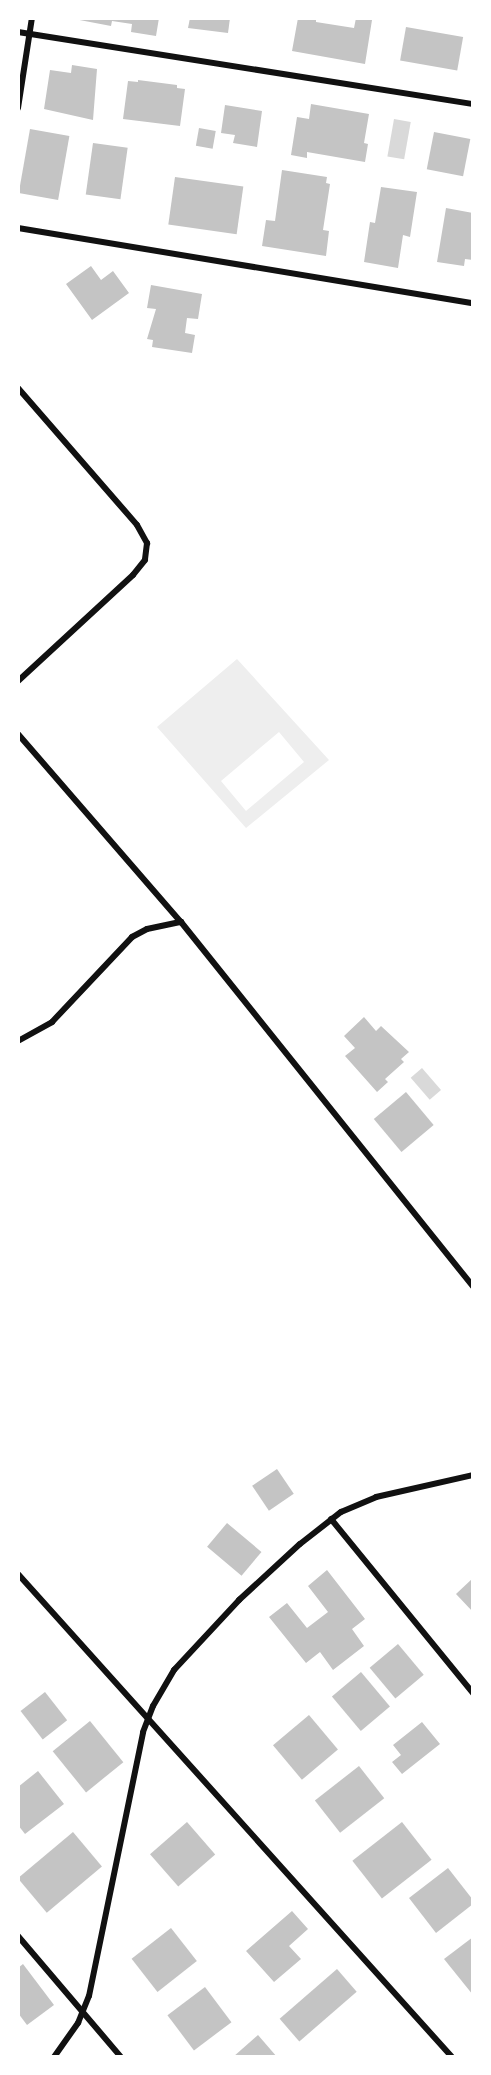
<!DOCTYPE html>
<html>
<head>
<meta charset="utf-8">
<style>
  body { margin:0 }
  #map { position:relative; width:491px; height:2075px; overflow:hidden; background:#fff; font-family:Raleway,sans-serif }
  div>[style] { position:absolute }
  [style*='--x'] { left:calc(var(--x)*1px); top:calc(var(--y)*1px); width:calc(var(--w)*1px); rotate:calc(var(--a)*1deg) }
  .green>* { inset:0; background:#eee }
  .water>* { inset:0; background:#d9d9d9; transform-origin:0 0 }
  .building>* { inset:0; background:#c4c4c4; transform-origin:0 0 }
  .minor>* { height:6px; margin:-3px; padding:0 3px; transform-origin:3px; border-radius:3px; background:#111 }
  span { translate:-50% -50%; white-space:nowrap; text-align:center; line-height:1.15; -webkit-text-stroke:6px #fff; paint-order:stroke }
  .frame { position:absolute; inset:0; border:20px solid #fff; pointer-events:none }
</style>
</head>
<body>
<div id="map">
  <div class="green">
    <i style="clip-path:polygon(evenodd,237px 659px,329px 760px,246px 828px,157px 727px,237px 659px,279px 732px,304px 762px,246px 811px,221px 781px,279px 732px)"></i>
  </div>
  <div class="water">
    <i style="left:394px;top:119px;width:17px;height:38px;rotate:10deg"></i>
    <i style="left:422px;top:1068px;width:29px;height:15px;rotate:49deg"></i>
  </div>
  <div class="building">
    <i style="clip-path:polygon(69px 18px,159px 18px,156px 36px,131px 32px,132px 24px,112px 21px,111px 26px)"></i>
    <i style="clip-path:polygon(190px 18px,230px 18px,228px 33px,188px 28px)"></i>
    <i style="clip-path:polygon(298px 18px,316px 18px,316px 22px,354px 28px,356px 18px,372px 20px,365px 64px,292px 51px)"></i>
    <i style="left:406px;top:27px;width:58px;height:34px;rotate:10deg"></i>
    <i style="clip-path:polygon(72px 65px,97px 69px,93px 120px,44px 109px,50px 70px,71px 73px)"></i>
    <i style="clip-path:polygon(138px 80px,177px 85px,177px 88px,185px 89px,180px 126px,123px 119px,128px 81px,138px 82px)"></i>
    <i style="clip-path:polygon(311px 104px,369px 114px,364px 143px,368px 144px,365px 162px,307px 152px,307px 158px,291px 155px,297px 117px,309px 119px)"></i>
    <i style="clip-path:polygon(225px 105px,262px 111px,257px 147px,233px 143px,235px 135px,221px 133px)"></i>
    <i style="left:199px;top:128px;width:17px;height:18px;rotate:10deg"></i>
    <i style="left:30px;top:129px;width:40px;height:65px;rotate:10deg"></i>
    <i style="left:434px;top:132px;width:37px;height:38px;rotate:11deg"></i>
    <i style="left:93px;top:143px;width:35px;height:52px;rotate:8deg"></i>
    <i style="clip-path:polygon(282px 170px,327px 177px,326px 183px,330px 184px,323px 230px,329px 231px,326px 256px,262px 246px,266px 220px,275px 221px)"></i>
    <i style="left:175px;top:177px;width:69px;height:48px;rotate:8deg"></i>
    <i style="clip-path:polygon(381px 187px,417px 192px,410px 237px,403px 235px,398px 268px,364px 262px,370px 222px,375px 223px)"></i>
    <i style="clip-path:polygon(446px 208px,473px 213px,473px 260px,465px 259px,464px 266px,437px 262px)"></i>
    <i style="clip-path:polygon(91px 266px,101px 280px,113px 271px,129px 293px,92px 320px,66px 284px)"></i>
    <i style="clip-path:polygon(151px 285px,202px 294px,198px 319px,187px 318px,185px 333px,195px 335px,192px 353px,152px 347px,153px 340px,147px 339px,156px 309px,147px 308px)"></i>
    <i style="clip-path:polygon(364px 1017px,376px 1031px,381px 1026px,409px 1052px,401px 1059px,404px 1062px,385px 1079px,388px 1082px,377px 1092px,345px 1056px,355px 1048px,344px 1036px)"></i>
    <i style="left:406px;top:1092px;width:43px;height:42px;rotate:50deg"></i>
    <i style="left:277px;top:1469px;width:30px;height:30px;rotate:56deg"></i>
    <i style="left:227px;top:1523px;width:45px;height:31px;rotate:40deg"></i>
    <i style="clip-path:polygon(327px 1570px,365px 1619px,352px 1629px,364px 1646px,333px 1670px,320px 1652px,306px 1663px,269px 1617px,287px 1603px,307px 1628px,328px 1612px,308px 1586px)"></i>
    <i style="clip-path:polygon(473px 1578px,473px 1612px,456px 1594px)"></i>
    <i style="left:398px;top:1644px;width:40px;height:37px;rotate:50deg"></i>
    <i style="left:361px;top:1672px;width:45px;height:38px;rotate:50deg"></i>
    <i style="left:45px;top:1692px;width:36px;height:31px;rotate:52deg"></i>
    <i style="left:309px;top:1715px;width:45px;height:47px;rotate:50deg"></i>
    <i style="left:90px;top:1721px;width:53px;height:48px;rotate:51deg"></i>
    <i style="clip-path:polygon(422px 1722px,440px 1744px,402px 1774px,392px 1762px,401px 1755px,393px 1745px)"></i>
    <i style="left:359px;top:1766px;width:41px;height:56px;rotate:52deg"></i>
    <i style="clip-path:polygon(38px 1771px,64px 1804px,25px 1834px,18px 1825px,18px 1787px)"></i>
    <i style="left:187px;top:1822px;width:43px;height:49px;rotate:49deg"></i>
    <i style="left:402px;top:1822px;width:48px;height:63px;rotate:52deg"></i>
    <i style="left:73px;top:1832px;width:45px;height:72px;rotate:50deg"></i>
    <i style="clip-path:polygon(448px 1868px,473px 1900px,473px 1904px,436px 1933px,409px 1898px)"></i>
    <i style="clip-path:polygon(292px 1911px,308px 1929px,289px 1946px,301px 1959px,274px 1982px,246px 1951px)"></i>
    <i style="left:171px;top:1928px;width:42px;height:50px;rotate:52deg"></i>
    <i style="clip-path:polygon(473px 1937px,473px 1995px,444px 1959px)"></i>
    <i style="clip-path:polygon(23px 1964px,54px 2005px,27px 2025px,18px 2013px,18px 1968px)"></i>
    <i style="left:337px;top:1969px;width:30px;height:76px;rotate:49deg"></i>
    <i style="left:205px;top:1987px;width:44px;height:47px;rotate:53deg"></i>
    <i style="clip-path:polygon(258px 2035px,277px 2057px,233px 2057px)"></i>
  </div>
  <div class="minor">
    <i style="--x:18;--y:32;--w:461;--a:9"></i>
    <i style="--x:18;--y:108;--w:91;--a:-81.2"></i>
    <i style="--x:18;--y:228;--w:461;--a:9.4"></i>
    <i style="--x:18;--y:388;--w:181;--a:49"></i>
    <i style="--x:137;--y:525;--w:21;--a:61"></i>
    <i style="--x:147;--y:543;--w:17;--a:97"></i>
    <i style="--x:145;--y:560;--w:19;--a:129"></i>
    <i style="--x:133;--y:575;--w:156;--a:137.3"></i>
    <i style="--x:18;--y:734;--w:249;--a:49.1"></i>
    <i style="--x:181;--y:922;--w:467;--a:51.3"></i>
    <i style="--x:18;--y:1041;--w:39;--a:-29"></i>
    <i style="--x:52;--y:1022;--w:117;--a:-46.7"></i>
    <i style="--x:132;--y:937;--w:17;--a:-28"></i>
    <i style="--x:147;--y:929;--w:35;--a:-12"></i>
    <i style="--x:331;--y:1519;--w:225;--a:50.8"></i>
    <i style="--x:18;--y:1574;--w:649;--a:48.06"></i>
    <i style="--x:18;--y:1936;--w:159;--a:49.6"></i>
    <i style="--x:54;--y:2057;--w:42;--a:-54.8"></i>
    <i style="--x:78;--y:2023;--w:29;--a:-68"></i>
    <i style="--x:89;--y:1996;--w:269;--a:-78.4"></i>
    <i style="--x:143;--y:1732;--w:28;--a:-69"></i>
    <i style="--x:153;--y:1706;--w:42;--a:-59.7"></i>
    <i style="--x:174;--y:1670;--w:96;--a:-47.1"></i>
    <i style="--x:239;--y:1600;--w:83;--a:-42.6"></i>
    <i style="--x:300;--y:1544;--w:52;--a:-38"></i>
    <i style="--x:341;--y:1512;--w:38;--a:-23"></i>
    <i style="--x:376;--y:1497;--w:99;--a:-12.8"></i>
  </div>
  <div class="frame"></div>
</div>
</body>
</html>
